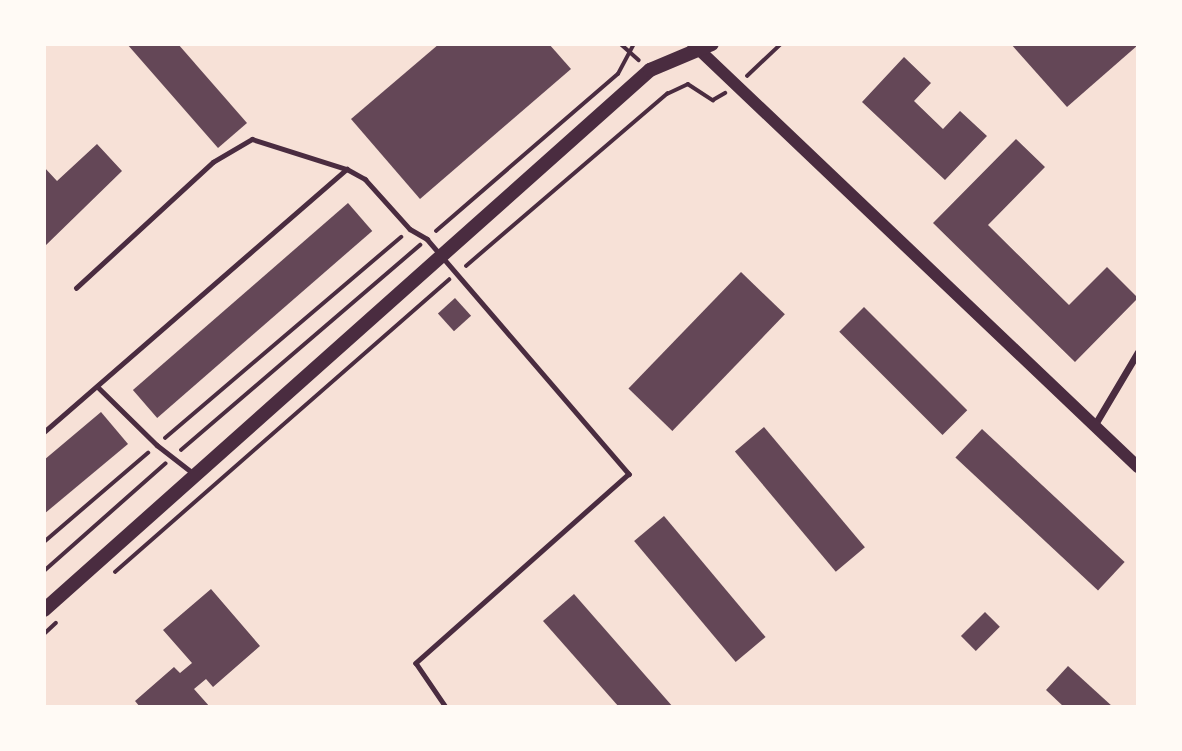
<!DOCTYPE html>
<html>
<head>
<meta charset="utf-8">
<style>
  body { margin:0 }
  #map { position:relative; width:1182px; height:751px; overflow:hidden; background:#f7e1d7; font-family:"Golos Text",sans-serif }
  div>[style] { position:absolute }
  [style*='--x'] { left:calc(var(--x)*1px); top:calc(var(--y)*1px); width:calc(var(--w)*1px); rotate:calc(var(--a)*1deg) }
  .building>* { inset:0; background:#644757; transform-origin:0 0 }
  .path>* { height:3.5px; margin:-1.75px; padding:0 1.75px; transform-origin:1.75px; border-radius:1.75px; background:#4a2c40 }
  .service>* { height:4.5px; margin:-2.25px; padding:0 2.25px; transform-origin:2.25px; border-radius:2.25px; background:#4a2c40 }
  .minor>* { height:7px; margin:-3.5px; padding:0 3.5px; transform-origin:3.5px; border-radius:3.5px; background:#4a2c40 }
  .tertiary>* { height:12px; margin:-6px; padding:0 6px; transform-origin:6px; border-radius:6px; background:#4a2c40 }
  .secondary>* { height:14px; margin:-7px; padding:0 7px; transform-origin:7px; border-radius:7px; background:#4a2c40 }
  span { translate:-50% -50%; white-space:nowrap; text-align:center; line-height:1.15; -webkit-text-stroke:5px #fffaf5; paint-order:stroke }
  .frame { position:absolute; inset:0; border:46px solid #fffaf5; pointer-events:none }
</style>
</head>
<body>
<div id="map">
  <div class="building">
    <i style="clip-path:polygon(127px 44px,178px 44px,247px 123px,218px 148px)"></i>
    <i style="clip-path:polygon(439px 44px,549px 44px,571px 69px,420px 199px,351px 119px)"></i>
    <i style="clip-path:polygon(1011px 44px,1138px 44px,1138px 45px,1067px 107px)"></i>
    <i style="clip-path:polygon(904px 57px,931px 83px,914px 101px,943px 129px,960px 111px,987px 136px,945px 180px,862px 102px)"></i>
    <i style="clip-path:polygon(1016px 139px,1045px 167px,988px 225px,1069px 305px,1107px 267px,1138px 298px,1075px 362px,933px 223px)"></i>
    <i style="clip-path:polygon(97px 144px,122px 171px,44px 247px,44px 167px,57px 181px)"></i>
    <i style="left:348px;top:203px;width:37px;height:285px;rotate:49deg"></i>
    <i style="left:741px;top:272px;width:61px;height:162px;rotate:44deg"></i>
    <i style="left:455px;top:298px;width:24px;height:23px;rotate:48deg"></i>
    <i style="left:864px;top:307px;width:146px;height:35px;rotate:45deg"></i>
    <i style="clip-path:polygon(101px 412px,128px 444px,44px 514px,44px 460px)"></i>
    <i style="left:764px;top:427px;width:157px;height:38px;rotate:50deg"></i>
    <i style="left:982px;top:429px;width:195px;height:39px;rotate:43deg"></i>
    <i style="left:664px;top:516px;width:158px;height:39px;rotate:50deg"></i>
    <i style="clip-path:polygon(211px 589px,260px 646px,213px 687px,206px 679px,194px 689px,210px 707px,140px 707px,135px 701px,174px 667px,180px 673px,192px 663px,163px 630px)"></i>
    <i style="clip-path:polygon(574px 594px,673px 707px,619px 707px,543px 621px)"></i>
    <i style="left:985px;top:612px;width:21px;height:34px;rotate:45deg"></i>
    <i style="clip-path:polygon(1068px 666px,1113px 707px,1064px 707px,1046px 690px)"></i>
  </div>
  <div class="path">
    <i style="--x:621;--y:44;--w:24;--a:42"></i>
    <i style="--x:747;--y:76;--w:47;--a:-43.3"></i>
    <i style="--x:436;--y:231;--w:240;--a:-40.8"></i>
    <i style="--x:618;--y:74;--w:34;--a:-62"></i>
    <i style="--x:466;--y:266;--w:265;--a:-40.6"></i>
    <i style="--x:667;--y:94;--w:23;--a:-25"></i>
    <i style="--x:688;--y:84;--w:30;--a:33"></i>
    <i style="--x:713;--y:100;--w:14;--a:-30"></i>
    <i style="--x:165;--y:438;--w:310;--a:-40.4"></i>
    <i style="--x:181;--y:450;--w:315;--a:-40.6"></i>
    <i style="--x:44;--y:542;--w:137;--a:-40.6"></i>
    <i style="--x:44;--y:571;--w:162;--a:-41.5"></i>
    <i style="--x:115;--y:572;--w:444;--a:-41.2"></i>
    <i style="--x:44;--y:634;--w:16;--a:-43"></i>
  </div>
  <div class="service">
    <i style="--x:76;--y:288;--w:186;--a:-42.6"></i>
    <i style="--x:213;--y:162;--w:45;--a:-30.5"></i>
    <i style="--x:252;--y:139;--w:99;--a:17.7"></i>
    <i style="--x:98;--y:387;--w:83;--a:44.5"></i>
    <i style="--x:157;--y:445;--w:46;--a:37.9"></i>
    <i style="--x:44;--y:432;--w:401;--a:-41"></i>
    <i style="--x:347;--y:169;--w:21;--a:29"></i>
    <i style="--x:365;--y:179;--w:67;--a:48"></i>
    <i style="--x:410;--y:229;--w:20;--a:30"></i>
    <i style="--x:427;--y:239;--w:310;--a:49.3"></i>
    <i style="--x:629;--y:474;--w:285;--a:138.4"></i>
    <i style="--x:416;--y:663;--w:53;--a:55.7"></i>
  </div>
  <div class="minor">
    <i style="--x:1094;--y:426;--w:86;--a:-59.3"></i>
  </div>
  <div class="tertiary">
    <i style="--x:693;--y:44;--w:614;--a:43.55"></i>
  </div>
  <div class="secondary">
    <i style="--x:44;--y:610;--w:812;--a:-41.7"></i>
    <i style="--x:650;--y:70;--w:67;--a:-22.8"></i>
  </div>
  <div class="frame"></div>
</div>
</body>
</html>
